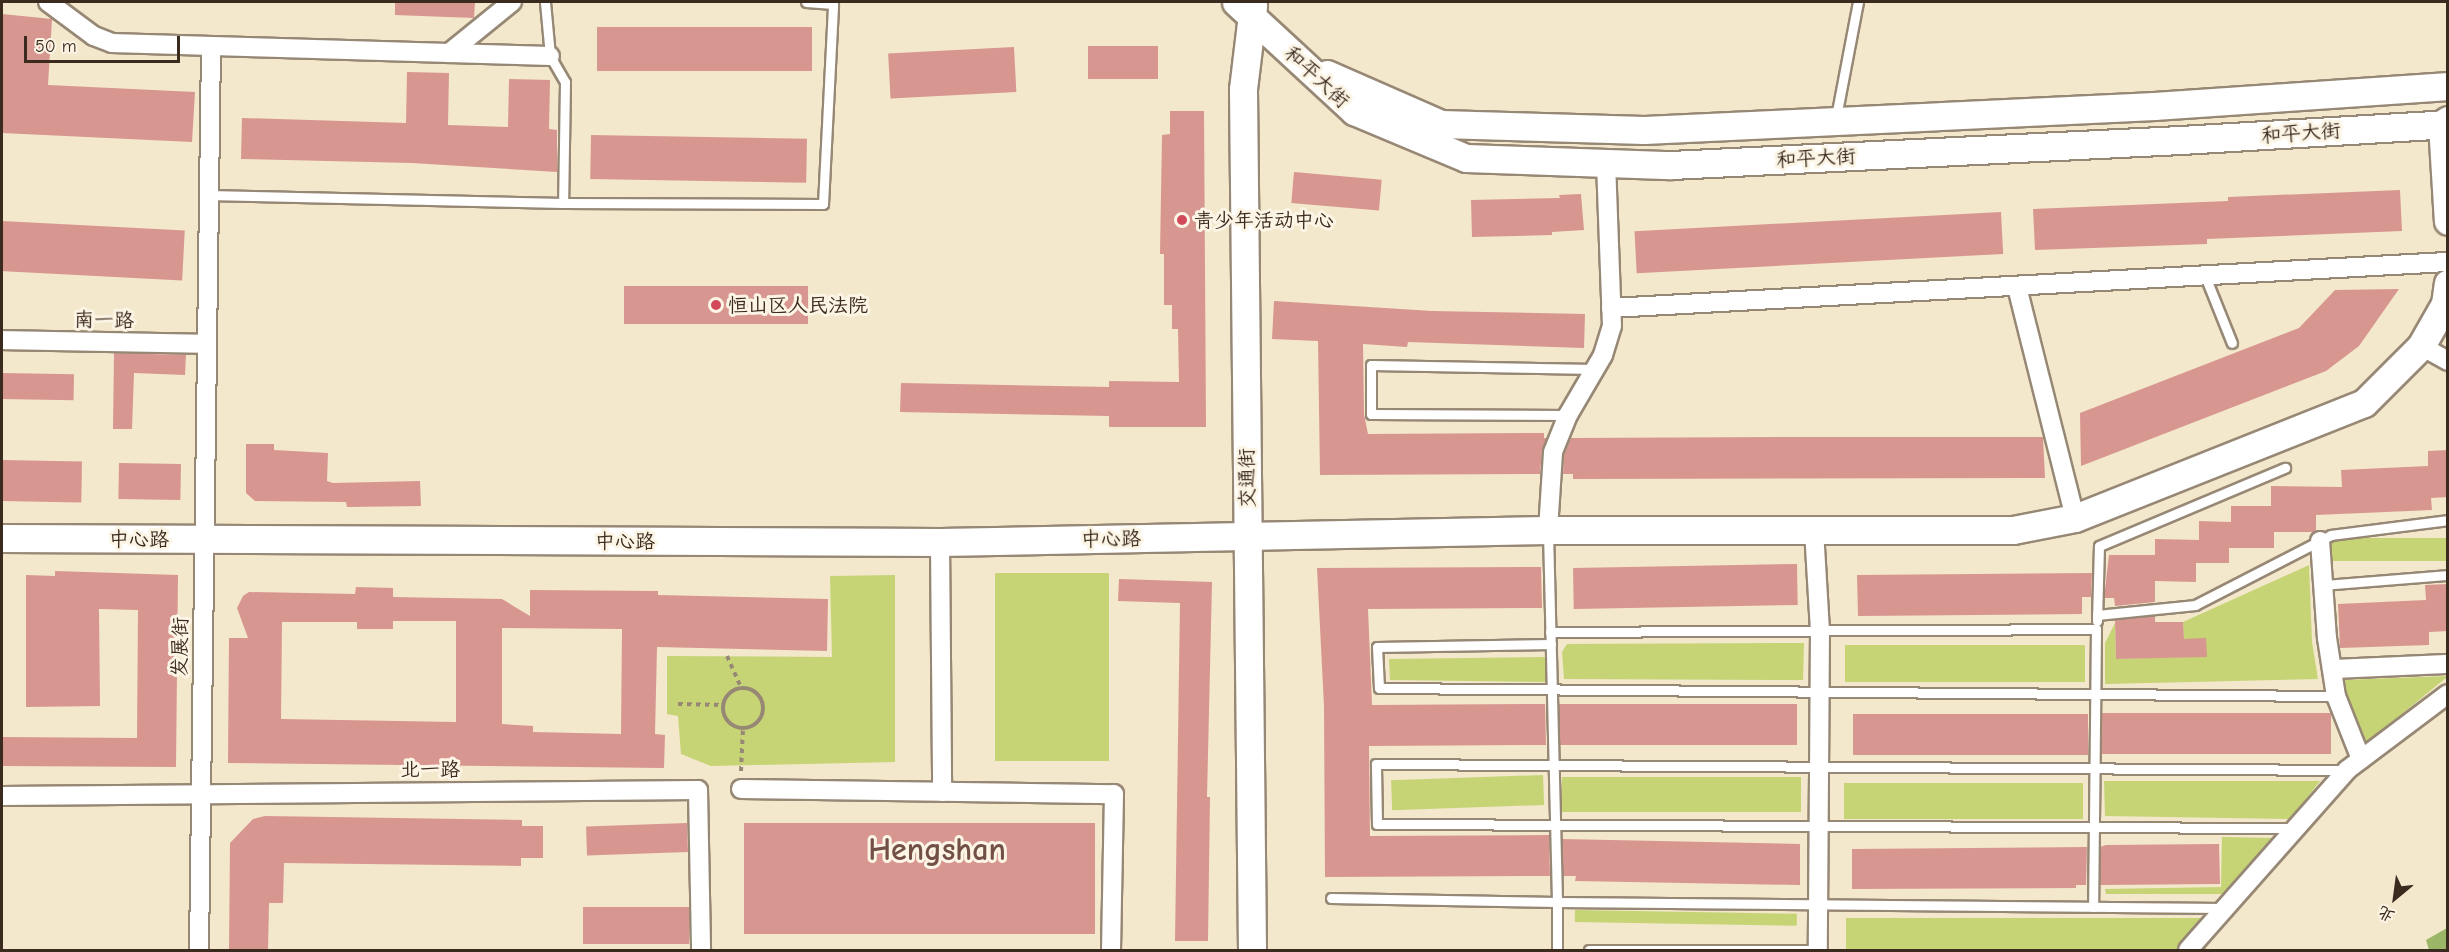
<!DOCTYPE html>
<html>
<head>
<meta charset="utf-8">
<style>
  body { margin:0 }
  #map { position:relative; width:2449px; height:952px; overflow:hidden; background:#f3e7cc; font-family:"Comic Neue","LXGW WenKai TC",sans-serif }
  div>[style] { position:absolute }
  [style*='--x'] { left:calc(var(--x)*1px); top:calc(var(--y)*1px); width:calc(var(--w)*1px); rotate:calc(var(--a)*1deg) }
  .green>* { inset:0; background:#c6d476; transform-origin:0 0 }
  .forest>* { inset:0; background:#9cb667 }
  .building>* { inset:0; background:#d89690; transform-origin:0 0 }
  .path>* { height:4px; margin-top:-2px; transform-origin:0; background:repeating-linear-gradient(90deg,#978875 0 4.5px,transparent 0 9px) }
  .path>.ring { margin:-2px; padding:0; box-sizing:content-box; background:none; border:4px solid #978875; border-radius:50% }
  .roads { filter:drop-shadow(2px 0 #978875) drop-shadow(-2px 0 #978875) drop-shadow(0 2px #978875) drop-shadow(0 -2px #978875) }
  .lane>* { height:9px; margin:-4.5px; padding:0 4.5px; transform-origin:4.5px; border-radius:4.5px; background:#fff }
  .street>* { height:18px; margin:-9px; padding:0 9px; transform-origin:9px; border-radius:9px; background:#fff }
  .secondary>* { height:27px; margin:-13.5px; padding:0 13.5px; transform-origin:13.5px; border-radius:13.5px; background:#fff }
  .dots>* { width:16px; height:16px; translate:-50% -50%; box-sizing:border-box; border:3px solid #fcf5e5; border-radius:50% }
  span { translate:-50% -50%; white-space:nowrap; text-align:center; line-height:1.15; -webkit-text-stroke:6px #fcf5e5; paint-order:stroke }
  .street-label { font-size:20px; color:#3b2a1e }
  .poi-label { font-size:20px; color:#3b2a1e }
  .left { translate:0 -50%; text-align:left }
  .town-label { font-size:32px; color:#725046; font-weight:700 }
  .frame { position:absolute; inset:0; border:3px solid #3b2a1e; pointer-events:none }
  .north { position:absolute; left:2365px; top:868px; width:60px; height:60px; -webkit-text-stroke:4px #fcf5e5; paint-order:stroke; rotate:209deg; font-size:16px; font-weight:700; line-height:24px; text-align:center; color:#3b2a1e }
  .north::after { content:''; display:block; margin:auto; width:21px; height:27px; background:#3b2a1e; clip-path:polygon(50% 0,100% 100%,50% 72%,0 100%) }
  .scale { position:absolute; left:24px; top:36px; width:156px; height:27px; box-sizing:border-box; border:3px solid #3b2a1e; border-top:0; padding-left:8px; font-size:18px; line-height:21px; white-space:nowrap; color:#3b2a1e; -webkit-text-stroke:4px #fcf5e5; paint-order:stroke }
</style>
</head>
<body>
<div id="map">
  <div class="green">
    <i style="left:2447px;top:538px;width:23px;height:118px;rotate:90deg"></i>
    <i style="clip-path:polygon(2309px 565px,2312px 642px,2318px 679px,2105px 684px,2105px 643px,2115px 623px,2116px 659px,2184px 657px,2183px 622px)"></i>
    <i style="left:995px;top:573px;width:114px;height:188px"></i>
    <i style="clip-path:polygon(895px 575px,895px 762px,711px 766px,681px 754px,678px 716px,667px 714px,667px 656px,832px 657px,830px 576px)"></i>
    <i style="clip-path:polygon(1804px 643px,1803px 680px,1564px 679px,1562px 652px,1567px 644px)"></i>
    <i style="left:1845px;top:645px;width:240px;height:37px"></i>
    <i style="clip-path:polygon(1546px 657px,1546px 682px,1390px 680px,1389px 659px)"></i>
    <i style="clip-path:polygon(2448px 676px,2447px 677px,2363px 746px,2342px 680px)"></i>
    <i style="left:1543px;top:775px;width:30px;height:152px;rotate:88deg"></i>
    <i style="left:1801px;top:777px;width:35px;height:239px;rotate:90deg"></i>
    <i style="clip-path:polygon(2104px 781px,2320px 781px,2291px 819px,2105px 816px)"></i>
    <i style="left:2083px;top:783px;width:36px;height:239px;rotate:90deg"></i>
    <i style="clip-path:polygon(2222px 837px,2275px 838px,2227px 894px,2106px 894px,2105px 889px,2221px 887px)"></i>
    <i style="left:1575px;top:910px;width:222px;height:12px;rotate:1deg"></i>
    <i style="left:1846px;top:918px;width:360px;height:32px"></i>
  </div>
  <div class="forest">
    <i style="clip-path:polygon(2447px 928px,2447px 950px,2429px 950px,2426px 940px)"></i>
  </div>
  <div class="building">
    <i style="clip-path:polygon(395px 2px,475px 2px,474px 18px,395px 15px)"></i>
    <i style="clip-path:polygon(2px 14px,52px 19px,48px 85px,195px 92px,192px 142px,2px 133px)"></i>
    <i style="left:597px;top:27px;width:215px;height:44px"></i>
    <i style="left:1088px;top:46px;width:70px;height:33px"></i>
    <i style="left:1014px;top:47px;width:45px;height:126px;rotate:87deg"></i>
    <i style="clip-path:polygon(407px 72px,449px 73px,448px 125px,508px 127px,509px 79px,550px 80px,549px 129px,557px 130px,557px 172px,412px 163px,241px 159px,242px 118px,406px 123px)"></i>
    <i style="clip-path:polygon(1170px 111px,1204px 111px,1206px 427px,1109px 427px,1109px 416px,900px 412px,901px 383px,1109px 387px,1109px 381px,1179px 382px,1178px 329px,1172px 329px,1172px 305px,1164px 305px,1164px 254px,1160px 254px,1162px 135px,1170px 134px)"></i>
    <i style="left:591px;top:135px;width:216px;height:44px;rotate:1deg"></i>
    <i style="left:1294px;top:172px;width:88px;height:31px;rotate:5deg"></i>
    <i style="clip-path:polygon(2400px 190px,2402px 231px,2207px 239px,2207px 244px,2035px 250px,2033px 209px,2228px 201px,2228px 197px)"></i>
    <i style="clip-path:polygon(1581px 194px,1584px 230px,1552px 232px,1552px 235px,1472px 237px,1471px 200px,1560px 198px,1559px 195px)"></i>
    <i style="left:2001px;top:212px;width:42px;height:367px;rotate:87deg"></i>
    <i style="left:2px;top:221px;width:183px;height:50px;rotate:3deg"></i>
    <i style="left:624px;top:286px;width:184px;height:38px"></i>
    <i style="clip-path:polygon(2399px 289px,2359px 346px,2326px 371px,2081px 466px,2080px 413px,2299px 328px,2335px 290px)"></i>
    <i style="clip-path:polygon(1274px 301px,1432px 311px,1585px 314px,1584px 348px,1408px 342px,1407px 347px,1363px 344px,1364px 414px,1368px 434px,1544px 433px,1544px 438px,1547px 438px,1542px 451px,1540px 474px,1320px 475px,1318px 341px,1272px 339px)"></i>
    <i style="clip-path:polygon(114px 353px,186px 355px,185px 375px,134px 373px,132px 429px,113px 429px)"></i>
    <i style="left:2px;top:373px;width:72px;height:26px;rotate:1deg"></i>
    <i style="clip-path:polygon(1797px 437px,2043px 437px,2045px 478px,1573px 479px,1573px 474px,1563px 474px,1564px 455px,1571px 438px)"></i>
    <i style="clip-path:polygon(246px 444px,274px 444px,274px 450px,328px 453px,327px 481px,333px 483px,420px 481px,421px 506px,347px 507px,346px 502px,255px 501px,246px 493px)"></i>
    <i style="clip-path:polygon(2448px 450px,2448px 497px,2431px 498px,2432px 510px,2316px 515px,2316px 531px,2313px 532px,2274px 532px,2274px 548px,2229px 548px,2229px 563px,2196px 563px,2196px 582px,2155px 581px,2155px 602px,2115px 606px,2114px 598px,2104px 598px,2109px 555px,2155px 555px,2155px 539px,2199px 540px,2199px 521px,2231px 522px,2231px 506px,2271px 506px,2271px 486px,2342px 487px,2341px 470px,2428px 466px,2428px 451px)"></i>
    <i style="left:2px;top:460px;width:80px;height:41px;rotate:1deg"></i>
    <i style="left:119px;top:463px;width:62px;height:36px;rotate:1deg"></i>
    <i style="left:1797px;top:564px;width:41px;height:224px;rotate:89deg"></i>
    <i style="clip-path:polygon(1541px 567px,1542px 608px,1368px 609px,1372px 705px,1545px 704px,1546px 745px,1369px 746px,1370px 836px,1549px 835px,1550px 876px,1325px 877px,1324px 706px,1317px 568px)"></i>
    <i style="clip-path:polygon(55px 571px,178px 575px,176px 767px,2px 766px,2px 737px,137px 738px,138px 610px,99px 609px,100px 706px,26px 707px,26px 575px,55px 576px)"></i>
    <i style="clip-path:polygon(2092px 573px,2091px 597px,2082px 597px,2082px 614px,1858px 616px,1857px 575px)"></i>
    <i style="clip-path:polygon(1119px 579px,1212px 582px,1207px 797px,1210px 797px,1208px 941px,1175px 941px,1180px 603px,1118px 601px)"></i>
    <i style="clip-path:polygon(2448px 584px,2448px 631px,2429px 632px,2429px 645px,2340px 648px,2338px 604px,2426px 600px,2425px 585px)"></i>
    <i style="clip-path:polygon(evenodd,356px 587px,393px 588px,393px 597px,502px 599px,530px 616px,530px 590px,658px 591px,658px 595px,828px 599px,827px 651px,657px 647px,655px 734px,665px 735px,664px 768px,228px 763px,229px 638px,248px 638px,237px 608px,243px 596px,249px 592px,355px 594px,356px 587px,393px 621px,456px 621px,456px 722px,281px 719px,282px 622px,357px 622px,357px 629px,393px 629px,393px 621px,356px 587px,502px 628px,622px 629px,621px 734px,533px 732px,533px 726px,502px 724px,502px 628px)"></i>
    <i style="clip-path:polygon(2155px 616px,2155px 622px,2183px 622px,2184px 639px,2206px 638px,2207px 657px,2116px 659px,2115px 620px)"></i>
    <i style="left:1797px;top:704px;width:41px;height:238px;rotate:90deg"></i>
    <i style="left:2331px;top:713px;width:41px;height:229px;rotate:90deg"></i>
    <i style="left:1853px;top:714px;width:235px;height:41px"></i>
    <i style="clip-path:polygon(265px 816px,522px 820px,522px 826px,543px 826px,543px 858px,521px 858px,521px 866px,284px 863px,283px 903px,269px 903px,268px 951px,229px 951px,230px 843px,253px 819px)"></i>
    <i style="left:687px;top:823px;width:29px;height:101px;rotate:88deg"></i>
    <i style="left:744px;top:823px;width:351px;height:111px"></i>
    <i style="clip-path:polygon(1562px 839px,1800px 844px,1800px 885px,1575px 881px,1576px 876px,1563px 876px)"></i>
    <i style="clip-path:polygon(2219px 844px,2220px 884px,2100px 885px,2100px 847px,2106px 845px)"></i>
    <i style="clip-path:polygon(2087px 847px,2086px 885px,2076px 885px,2076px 888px,1852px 889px,1852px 849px)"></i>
    <i style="left:583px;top:907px;width:106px;height:37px"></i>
  </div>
  <div class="path">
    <i style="--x:727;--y:656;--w:35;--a:66"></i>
    <i class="ring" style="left:723px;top:688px;width:36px;height:36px"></i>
    <i style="--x:678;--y:704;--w:46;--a:1.2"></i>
    <i style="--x:741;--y:771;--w:43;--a:-87.3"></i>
  </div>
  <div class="roads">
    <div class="lane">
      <i style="--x:545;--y:2;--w:54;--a:84.7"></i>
      <i style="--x:550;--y:56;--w:30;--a:60"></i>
      <i style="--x:565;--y:82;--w:121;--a:90.9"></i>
      <i style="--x:1836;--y:117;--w:117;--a:-79.2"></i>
      <i style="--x:208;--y:195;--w:355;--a:1.3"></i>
      <i style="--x:563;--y:203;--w:260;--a:0.2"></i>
      <i style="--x:823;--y:204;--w:200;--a:-87.1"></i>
      <i style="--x:833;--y:4;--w:27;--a:-176"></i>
      <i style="--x:2205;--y:276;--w:72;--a:68.1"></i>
      <i style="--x:1568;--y:415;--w:197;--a:-179.7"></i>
      <i style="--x:1371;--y:414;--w:49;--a:-90"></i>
      <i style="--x:1371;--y:365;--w:224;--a:1"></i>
      <i style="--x:1548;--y:532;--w:370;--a:88.6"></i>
      <i style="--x:1557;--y:902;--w:666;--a:0.52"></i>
      <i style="--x:2323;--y:585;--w:125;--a:-4.6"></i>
      <i style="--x:2097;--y:615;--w:99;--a:-5.8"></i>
      <i style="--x:2195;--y:605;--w:153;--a:-27.2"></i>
      <i style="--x:2331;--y:535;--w:118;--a:-7.3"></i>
      <i style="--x:2097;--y:621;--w:75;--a:-88.5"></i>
      <i style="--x:2099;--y:546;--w:202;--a:-22.8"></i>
      <i style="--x:1550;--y:632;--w:546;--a:-0.31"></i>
      <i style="--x:2096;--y:629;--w:278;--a:90.6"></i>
      <i style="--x:1551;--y:644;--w:174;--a:179"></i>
      <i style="--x:1377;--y:647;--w:41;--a:87.2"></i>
      <i style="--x:1379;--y:688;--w:957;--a:0.48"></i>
      <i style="--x:2293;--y:828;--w:916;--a:-179.75"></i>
      <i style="--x:1377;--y:824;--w:60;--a:-91"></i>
      <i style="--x:1376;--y:764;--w:969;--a:0.35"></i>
      <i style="--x:1331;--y:898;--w:226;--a:1"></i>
      <i style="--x:1557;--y:902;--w:48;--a:90"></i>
      <i style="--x:1589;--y:950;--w:230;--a:0"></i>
    </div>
    <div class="street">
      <i style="--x:48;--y:2;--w:57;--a:36.5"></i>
      <i style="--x:94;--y:36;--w:19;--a:21"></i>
      <i style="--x:112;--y:43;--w:438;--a:1.7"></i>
      <i style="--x:449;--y:53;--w:81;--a:-39"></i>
      <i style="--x:2017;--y:287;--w:238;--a:75.9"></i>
      <i style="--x:1611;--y:308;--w:838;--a:-3.15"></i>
      <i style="--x:2;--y:340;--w:204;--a:1.1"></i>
      <i style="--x:2421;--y:346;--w:31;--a:29"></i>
      <i style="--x:1548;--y:530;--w:78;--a:-86.3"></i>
      <i style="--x:1553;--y:452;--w:40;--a:-68"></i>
      <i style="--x:1568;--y:415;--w:69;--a:-59.7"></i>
      <i style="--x:1603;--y:355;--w:30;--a:-73"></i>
      <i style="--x:1612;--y:326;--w:164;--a:-92.1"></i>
      <i style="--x:1814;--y:530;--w:101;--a:86.6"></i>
      <i style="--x:1820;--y:631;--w:318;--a:90.4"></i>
      <i style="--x:2320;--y:541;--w:97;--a:85.9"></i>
      <i style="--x:2327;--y:638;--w:59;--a:81.2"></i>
      <i style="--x:2336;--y:696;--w:68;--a:68.4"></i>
      <i style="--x:940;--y:542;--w:250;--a:89.5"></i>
      <i style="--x:2332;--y:669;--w:116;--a:-2.5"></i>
      <i style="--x:741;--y:789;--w:373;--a:0.8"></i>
      <i style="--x:1114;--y:794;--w:156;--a:91.1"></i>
      <i style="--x:2;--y:796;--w:696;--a:-0.49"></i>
      <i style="--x:698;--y:790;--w:160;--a:88.9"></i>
      <i style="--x:199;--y:950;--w:904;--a:-89.24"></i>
      <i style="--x:2188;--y:950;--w:240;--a:-48.5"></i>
      <i style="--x:2347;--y:770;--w:126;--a:-37"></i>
    </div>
    <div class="secondary">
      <i style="--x:1236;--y:2;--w:161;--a:42.7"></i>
      <i style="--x:1354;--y:111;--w:121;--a:22.8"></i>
      <i style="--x:1466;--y:158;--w:205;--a:2"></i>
      <i style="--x:1671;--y:165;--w:511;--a:-2.81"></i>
      <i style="--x:2181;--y:140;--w:267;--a:-3.4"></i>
      <i style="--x:1327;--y:74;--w:124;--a:23.7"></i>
      <i style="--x:1441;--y:124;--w:203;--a:1.7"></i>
      <i style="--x:1644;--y:130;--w:511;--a:-2.69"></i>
      <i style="--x:2154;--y:106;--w:295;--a:-3.9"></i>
      <i style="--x:2448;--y:120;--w:7;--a:146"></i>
      <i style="--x:2442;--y:124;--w:97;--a:86.5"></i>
      <i style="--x:2;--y:538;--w:938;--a:0.24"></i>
      <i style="--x:940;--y:542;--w:608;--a:-1.13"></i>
      <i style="--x:1548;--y:530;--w:465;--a:0"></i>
      <i style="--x:2013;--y:530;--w:63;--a:-11"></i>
      <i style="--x:2075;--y:518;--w:311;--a:-21.7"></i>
      <i style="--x:2364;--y:403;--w:81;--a:-45"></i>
      <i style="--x:2421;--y:346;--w:48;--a:-60.3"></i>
      <i style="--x:2445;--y:304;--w:21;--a:-82"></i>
      <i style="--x:1252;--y:950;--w:861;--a:-90.6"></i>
      <i style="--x:1243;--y:89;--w:84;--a:-83.1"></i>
    </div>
  </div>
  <div class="dots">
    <i style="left:1182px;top:220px;background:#d1495b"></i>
    <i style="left:716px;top:305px;background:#d1495b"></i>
  </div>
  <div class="street-label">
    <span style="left:1317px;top:77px;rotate:43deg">和平大街</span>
    <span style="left:2301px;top:133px;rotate:-4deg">和平大街</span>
    <span style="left:1816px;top:158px;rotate:-3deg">和平大街</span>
    <span style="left:104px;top:320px;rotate:1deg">南一路</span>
    <span style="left:1247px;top:478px;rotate:-91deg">交通街</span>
    <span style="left:139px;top:539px">中心路</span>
    <span style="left:1111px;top:539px;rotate:-1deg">中心路</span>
    <span style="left:625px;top:541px">中心路</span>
    <span style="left:180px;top:647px;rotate:-89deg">发展街</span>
    <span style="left:430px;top:769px">北一路</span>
  </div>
  <div class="poi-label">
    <span class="left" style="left:1194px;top:220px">青少年活动中心</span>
    <span class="left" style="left:728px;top:305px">恒山区人民法院</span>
  </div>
  <div class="town-label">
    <span style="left:937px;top:850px">Hengshan</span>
  </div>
  <div class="frame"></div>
  <div class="north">北</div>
  <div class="scale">50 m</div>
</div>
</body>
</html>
